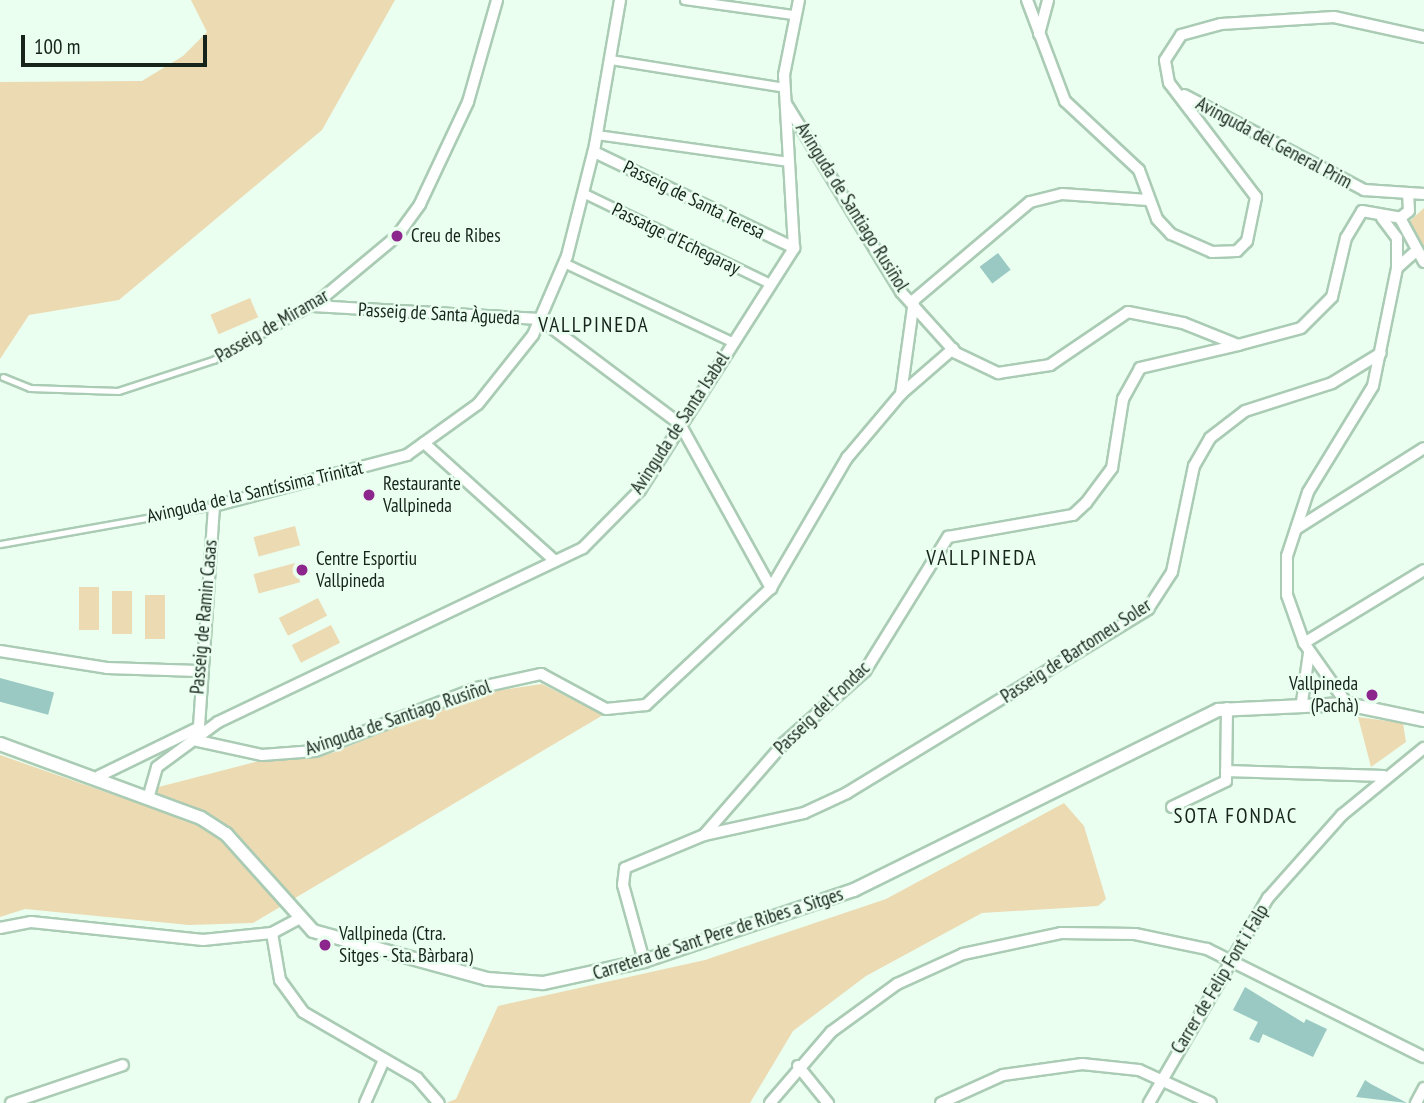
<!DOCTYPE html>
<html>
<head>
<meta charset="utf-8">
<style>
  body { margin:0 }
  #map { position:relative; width:1424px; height:1103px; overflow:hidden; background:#eafff0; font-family:"PT Sans Narrow",sans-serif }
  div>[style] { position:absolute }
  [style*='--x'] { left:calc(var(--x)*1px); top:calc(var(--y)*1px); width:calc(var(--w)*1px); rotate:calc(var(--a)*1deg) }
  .green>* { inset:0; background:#ecdab3; transform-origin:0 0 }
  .building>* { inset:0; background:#9ac8c3; transform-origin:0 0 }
  .roads { filter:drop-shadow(2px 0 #aacbb4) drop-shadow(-2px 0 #aacbb4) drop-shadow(0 2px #aacbb4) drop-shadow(0 -2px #aacbb4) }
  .service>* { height:5px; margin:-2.5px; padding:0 2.5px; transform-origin:2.5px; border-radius:2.5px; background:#fff }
  .pedestrian>* { height:8px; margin:-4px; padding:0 4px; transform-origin:4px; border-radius:4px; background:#fff }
  .minor>* { height:10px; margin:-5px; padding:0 5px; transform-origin:5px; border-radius:5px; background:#fff }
  .tertiary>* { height:12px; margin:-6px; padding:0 6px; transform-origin:6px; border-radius:6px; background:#fff }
  .dots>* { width:19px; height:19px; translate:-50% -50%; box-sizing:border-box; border:4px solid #eafff0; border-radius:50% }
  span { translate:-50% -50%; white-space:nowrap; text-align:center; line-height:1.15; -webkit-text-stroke:5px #eafff0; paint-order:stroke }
  .street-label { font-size:19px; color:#17241b }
  .poi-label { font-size:19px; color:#17241b }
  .left { translate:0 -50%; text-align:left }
  .right { translate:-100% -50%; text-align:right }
  .neighbourhood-label { font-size:21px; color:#17241b; letter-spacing:2px }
  .scale { position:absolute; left:21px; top:35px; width:186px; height:32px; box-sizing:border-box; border:4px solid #17241b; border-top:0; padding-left:9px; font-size:21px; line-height:24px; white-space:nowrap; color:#17241b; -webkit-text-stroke:5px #eafff0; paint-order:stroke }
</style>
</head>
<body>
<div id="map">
  <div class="green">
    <i style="clip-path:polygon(191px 0,395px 0,322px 130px,119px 300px,29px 315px,0 359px,0 82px,142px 81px,183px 56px,207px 32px)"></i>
    <i style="clip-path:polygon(1424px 208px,1424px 250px,1410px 221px)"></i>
    <i style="left:250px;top:298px;width:21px;height:43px;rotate:67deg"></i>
    <i style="left:295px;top:526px;width:20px;height:43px;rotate:75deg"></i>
    <i style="left:295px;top:563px;width:20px;height:43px;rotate:75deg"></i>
    <i style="left:79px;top:587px;width:20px;height:43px"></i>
    <i style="left:112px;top:591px;width:20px;height:43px"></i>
    <i style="left:145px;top:595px;width:20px;height:44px"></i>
    <i style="left:318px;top:598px;width:20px;height:44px;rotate:63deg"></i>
    <i style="left:331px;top:625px;width:20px;height:44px;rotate:63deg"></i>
    <i style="clip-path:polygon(542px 684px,603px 715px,253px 923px,189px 925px,25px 909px,0 917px,0 755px,120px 797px,259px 761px,332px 753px,480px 693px)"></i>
    <i style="clip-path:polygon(1358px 717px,1403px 723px,1406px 742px,1371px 767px)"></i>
    <i style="clip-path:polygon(1064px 803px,1084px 826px,1106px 899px,1098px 906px,982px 913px,866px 976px,793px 1031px,750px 1103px,446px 1103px,456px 1099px,498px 1006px,705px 960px,886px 899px)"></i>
  </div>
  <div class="building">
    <i style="left:998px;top:253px;width:21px;height:23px;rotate:53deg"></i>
    <i style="left:0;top:678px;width:56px;height:23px;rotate:15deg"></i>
    <i style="clip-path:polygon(1245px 987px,1304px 1023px,1306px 1019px,1327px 1029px,1313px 1057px,1263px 1034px,1259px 1043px,1249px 1039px,1258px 1022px,1233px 1010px)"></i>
    <i style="clip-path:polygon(1365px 1080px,1371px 1084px,1407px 1103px,1356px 1097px)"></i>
  </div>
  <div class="roads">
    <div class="service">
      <i style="--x:3;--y:377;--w:29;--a:22"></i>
      <i style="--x:30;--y:388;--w:88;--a:2"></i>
      <i style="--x:118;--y:391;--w:100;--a:-18.1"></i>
      <i style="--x:213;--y:360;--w:114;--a:-28.4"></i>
      <i style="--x:0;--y:544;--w:217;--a:-10.1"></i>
    </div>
    <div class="pedestrian">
      <i style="--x:685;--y:0;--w:109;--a:7.9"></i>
      <i style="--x:611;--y:60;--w:176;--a:9.1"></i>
      <i style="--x:597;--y:135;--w:194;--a:8"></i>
      <i style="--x:583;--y:193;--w:208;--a:25.9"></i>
      <i style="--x:564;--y:263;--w:186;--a:25.2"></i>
    </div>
    <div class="minor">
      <i style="--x:1027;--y:0;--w:108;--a:69.4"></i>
      <i style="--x:1065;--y:101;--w:101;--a:43"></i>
      <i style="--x:1139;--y:170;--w:52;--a:69.8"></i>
      <i style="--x:1157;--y:219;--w:21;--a:47"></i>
      <i style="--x:1171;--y:234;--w:45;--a:23.7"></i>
      <i style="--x:1212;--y:252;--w:25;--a:-2"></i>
      <i style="--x:1237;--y:251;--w:14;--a:-45"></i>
      <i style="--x:1247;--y:241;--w:45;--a:-78.4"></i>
      <i style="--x:1256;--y:197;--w:143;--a:-127.3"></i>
      <i style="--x:1169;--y:83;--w:23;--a:-100"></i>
      <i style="--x:1165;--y:60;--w:30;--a:-57"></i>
      <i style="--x:1181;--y:35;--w:41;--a:-15.4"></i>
      <i style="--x:1221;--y:24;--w:113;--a:-3.5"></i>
      <i style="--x:1334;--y:17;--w:92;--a:12.5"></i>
      <i style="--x:1039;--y:34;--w:35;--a:-75"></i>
      <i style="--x:1184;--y:95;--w:204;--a:27.8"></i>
      <i style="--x:787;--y:105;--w:219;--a:58.6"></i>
      <i style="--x:901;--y:292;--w:82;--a:48"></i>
      <i style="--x:956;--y:353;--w:47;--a:25.5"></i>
      <i style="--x:998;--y:373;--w:53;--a:-8.7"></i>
      <i style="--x:1050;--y:365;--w:94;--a:-34.2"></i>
      <i style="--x:1128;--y:312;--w:56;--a:11.3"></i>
      <i style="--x:1183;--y:323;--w:59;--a:21.8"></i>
      <i style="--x:1238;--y:345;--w:65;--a:-15.1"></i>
      <i style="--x:1301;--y:328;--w:44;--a:-45"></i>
      <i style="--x:1332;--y:297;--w:61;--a:-76.7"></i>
      <i style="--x:1346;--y:238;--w:31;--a:-59"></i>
      <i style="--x:594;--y:152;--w:222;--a:25.6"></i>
      <i style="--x:1364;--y:190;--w:60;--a:3.8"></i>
      <i style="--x:1362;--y:211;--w:39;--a:10"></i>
      <i style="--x:1400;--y:218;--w:11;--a:-38"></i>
      <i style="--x:1409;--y:211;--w:17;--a:-93"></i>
      <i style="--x:1400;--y:218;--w:50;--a:61.4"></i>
      <i style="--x:1397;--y:268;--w:27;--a:-42"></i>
      <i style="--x:914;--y:300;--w:152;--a:-40.2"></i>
      <i style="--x:1030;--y:202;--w:33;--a:-14"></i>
      <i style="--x:1062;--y:194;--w:86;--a:4"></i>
      <i style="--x:313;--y:306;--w:227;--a:3.3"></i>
      <i style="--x:540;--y:319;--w:175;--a:36.9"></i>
      <i style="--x:680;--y:424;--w:188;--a:61"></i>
      <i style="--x:313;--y:306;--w:109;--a:-39.8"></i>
      <i style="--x:397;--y:236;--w:39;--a:-54"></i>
      <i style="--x:420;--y:204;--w:113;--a:-64.8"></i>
      <i style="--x:468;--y:102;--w:106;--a:-74.1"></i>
      <i style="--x:901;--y:394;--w:95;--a:-82.1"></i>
      <i style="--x:424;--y:443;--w:176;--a:42"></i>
      <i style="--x:1296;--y:529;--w:151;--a:-32.3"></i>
      <i style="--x:1304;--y:643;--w:140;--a:-31.3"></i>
      <i style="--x:0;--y:651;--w:108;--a:9"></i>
      <i style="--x:107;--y:668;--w:91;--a:1.9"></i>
      <i style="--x:1302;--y:702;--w:49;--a:-81.9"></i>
      <i style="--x:1347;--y:704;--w:75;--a:-125.2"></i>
      <i style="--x:1304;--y:643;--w:51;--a:-109.5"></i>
      <i style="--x:1287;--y:595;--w:39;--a:-90"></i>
      <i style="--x:1287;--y:556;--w:67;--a:-71.8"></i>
      <i style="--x:1308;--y:492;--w:124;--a:-58.5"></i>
      <i style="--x:1373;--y:386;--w:120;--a:-78.5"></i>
      <i style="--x:1397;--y:268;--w:30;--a:-90"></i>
      <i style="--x:1397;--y:238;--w:25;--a:-127"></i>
      <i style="--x:198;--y:741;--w:236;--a:-86.1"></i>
      <i style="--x:214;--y:506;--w:200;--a:-14.8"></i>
      <i style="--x:407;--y:455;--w:87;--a:-35.7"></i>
      <i style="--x:478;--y:404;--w:88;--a:-51.4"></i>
      <i style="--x:533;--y:335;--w:86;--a:-66.7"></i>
      <i style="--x:567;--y:256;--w:114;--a:-75.8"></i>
      <i style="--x:595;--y:145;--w:147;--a:-80.2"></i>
      <i style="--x:198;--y:741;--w:66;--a:12.3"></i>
      <i style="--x:262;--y:755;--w:53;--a:-4.3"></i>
      <i style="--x:315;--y:751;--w:174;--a:-21.3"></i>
      <i style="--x:477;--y:688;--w:66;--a:-12.3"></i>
      <i style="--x:541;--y:674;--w:74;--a:28.3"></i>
      <i style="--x:606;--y:709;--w:40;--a:-5.7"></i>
      <i style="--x:646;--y:705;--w:171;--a:-43.1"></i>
      <i style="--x:771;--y:588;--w:151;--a:-59.7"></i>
      <i style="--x:847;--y:458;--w:84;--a:-49.8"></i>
      <i style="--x:901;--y:394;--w:69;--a:-40.9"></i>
      <i style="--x:1226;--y:771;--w:158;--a:1.8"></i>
      <i style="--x:99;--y:776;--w:108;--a:-25.9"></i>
      <i style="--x:149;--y:795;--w:29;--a:-74"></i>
      <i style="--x:157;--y:767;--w:76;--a:-36.4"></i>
      <i style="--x:218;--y:722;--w:404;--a:-25.5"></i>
      <i style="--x:583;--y:548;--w:81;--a:-45.5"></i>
      <i style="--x:640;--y:490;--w:287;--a:-57.5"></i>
      <i style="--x:794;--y:248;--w:173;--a:-93.3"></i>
      <i style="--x:784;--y:75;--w:76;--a:-78.7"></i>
      <i style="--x:1172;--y:807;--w:60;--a:-25.7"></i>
      <i style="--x:1226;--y:781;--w:73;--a:-89.2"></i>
      <i style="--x:704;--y:835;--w:102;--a:-12.4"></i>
      <i style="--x:804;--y:813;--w:47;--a:-24.9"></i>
      <i style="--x:847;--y:793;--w:353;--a:-31.4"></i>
      <i style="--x:1148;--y:609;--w:44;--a:-57"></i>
      <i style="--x:1172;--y:572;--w:108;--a:-78.3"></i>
      <i style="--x:1194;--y:466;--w:32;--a:-60"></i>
      <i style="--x:1210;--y:438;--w:44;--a:-37.6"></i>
      <i style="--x:1245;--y:411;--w:91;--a:-17.8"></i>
      <i style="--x:1332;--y:383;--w:57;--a:-31.5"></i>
      <i style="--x:0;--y:928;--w:32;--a:-11"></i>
      <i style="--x:31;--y:922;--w:173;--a:6"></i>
      <i style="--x:203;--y:940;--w:69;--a:-5.8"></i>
      <i style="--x:272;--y:933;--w:30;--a:-28"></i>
      <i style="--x:272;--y:933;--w:48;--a:80.3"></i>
      <i style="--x:280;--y:980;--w:39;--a:54"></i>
      <i style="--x:303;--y:1012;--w:132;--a:30.1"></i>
      <i style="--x:417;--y:1078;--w:33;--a:49"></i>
      <i style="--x:644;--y:961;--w:79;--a:-105.4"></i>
      <i style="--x:623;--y:885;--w:17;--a:-83"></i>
      <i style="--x:625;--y:868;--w:86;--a:-22.7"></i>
      <i style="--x:704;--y:835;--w:121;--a:-49"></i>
      <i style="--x:783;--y:744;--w:110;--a:-41.7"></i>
      <i style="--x:865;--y:671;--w:158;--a:-58.2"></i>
      <i style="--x:948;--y:537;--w:127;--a:-10"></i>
      <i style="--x:1073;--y:515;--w:18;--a:-43"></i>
      <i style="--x:1086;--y:503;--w:44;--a:-53.4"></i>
      <i style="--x:1112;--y:468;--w:70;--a:-80.9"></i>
      <i style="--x:1123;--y:399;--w:35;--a:-61"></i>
      <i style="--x:1140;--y:368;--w:101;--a:-13.2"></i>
      <i style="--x:798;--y:1066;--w:48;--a:51"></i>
      <i style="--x:11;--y:1103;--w:118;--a:-18.7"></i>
      <i style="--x:365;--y:1103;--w:47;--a:-66.2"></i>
      <i style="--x:770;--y:1103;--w:94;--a:-49.3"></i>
      <i style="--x:831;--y:1032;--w:82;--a:-36"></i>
      <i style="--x:897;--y:984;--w:72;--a:-24.4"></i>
      <i style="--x:963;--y:954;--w:100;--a:-12.1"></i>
      <i style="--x:1061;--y:933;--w:74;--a:0.8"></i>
      <i style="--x:1135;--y:934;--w:74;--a:11.8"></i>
      <i style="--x:1207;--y:949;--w:242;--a:26.5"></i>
      <i style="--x:941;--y:1103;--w:68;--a:-24.3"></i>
      <i style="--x:1003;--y:1075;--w:80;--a:-7.9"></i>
      <i style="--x:1082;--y:1064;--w:57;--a:6"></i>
      <i style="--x:1139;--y:1070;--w:79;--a:24.6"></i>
      <i style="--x:1149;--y:1103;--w:237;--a:-59.9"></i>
      <i style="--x:1268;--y:898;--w:111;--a:-48.3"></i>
      <i style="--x:1342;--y:815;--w:106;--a:-39.3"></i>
      <i style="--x:1416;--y:1103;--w:17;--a:-62"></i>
    </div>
    <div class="tertiary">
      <i style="--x:0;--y:744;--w:214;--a:20.2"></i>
      <i style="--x:201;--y:818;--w:30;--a:33"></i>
      <i style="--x:226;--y:834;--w:130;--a:48.1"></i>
      <i style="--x:313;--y:931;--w:180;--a:15.4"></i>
      <i style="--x:487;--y:979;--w:56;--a:4.1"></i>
      <i style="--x:543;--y:983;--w:103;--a:-12.3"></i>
      <i style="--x:644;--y:961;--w:222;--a:-18.7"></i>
      <i style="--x:854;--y:890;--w:406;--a:-26.3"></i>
      <i style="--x:1218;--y:710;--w:129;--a:-2.7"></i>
      <i style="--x:1347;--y:704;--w:79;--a:11.7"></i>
    </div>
  </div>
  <div class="dots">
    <i style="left:397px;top:236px;background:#8c268d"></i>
    <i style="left:369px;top:495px;background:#8c268d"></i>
    <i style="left:302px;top:570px;background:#8c268d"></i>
    <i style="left:1372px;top:695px;background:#8c268d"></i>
    <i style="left:325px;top:945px;background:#8c268d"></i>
  </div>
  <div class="street-label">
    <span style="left:1274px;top:143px;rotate:28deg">Avinguda del General Prim</span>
    <span style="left:694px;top:200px;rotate:26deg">Passeig de Santa Teresa</span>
    <span style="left:852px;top:207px;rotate:58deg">Avinguda de Santiago Rusiñol</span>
    <span style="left:676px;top:239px;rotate:26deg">Passatge d'Echegaray</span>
    <span style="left:439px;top:314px;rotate:3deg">Passeig de Santa Àgueda</span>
    <span style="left:272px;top:326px;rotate:-30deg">Passeig de Miramar</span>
    <span style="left:680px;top:423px;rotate:-57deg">Avinguda de Santa Isabel</span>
    <span style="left:255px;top:492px;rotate:-13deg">Avinguda de la Santíssima Trinitat</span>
    <span style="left:204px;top:617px;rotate:-85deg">Passeig de Ramin Casas</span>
    <span style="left:1076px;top:651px;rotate:-33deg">Passeig de Bartomeu Soler</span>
    <span style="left:822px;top:708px;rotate:-44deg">Passeig del Fondac</span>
    <span style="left:398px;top:718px;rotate:-19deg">Avinguda de Santiago Rusiñol</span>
    <span style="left:718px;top:934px;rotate:-18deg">Carretera de Sant Pere de Ribes a Sitges</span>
    <span style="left:1220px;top:979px;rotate:-59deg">Carrer de Felip Font i Falp</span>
  </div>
  <div class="poi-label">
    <span class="left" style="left:411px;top:236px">Creu de Ribes</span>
    <span class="left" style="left:383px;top:495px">Restaurante<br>Vallpineda</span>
    <span class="left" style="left:316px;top:570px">Centre Esportiu<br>Vallpineda</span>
    <span class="right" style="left:1358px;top:695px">Vallpineda<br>(Pachà)</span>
    <span class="left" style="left:339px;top:945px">Vallpineda (Ctra.<br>Sitges - Sta. Bàrbara)</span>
  </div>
  <div class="neighbourhood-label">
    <span style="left:594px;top:325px">VALLPINEDA</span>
    <span style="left:982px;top:558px">VALLPINEDA</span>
    <span style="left:1236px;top:816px">SOTA FONDAC</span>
  </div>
  <div class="scale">100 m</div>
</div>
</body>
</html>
